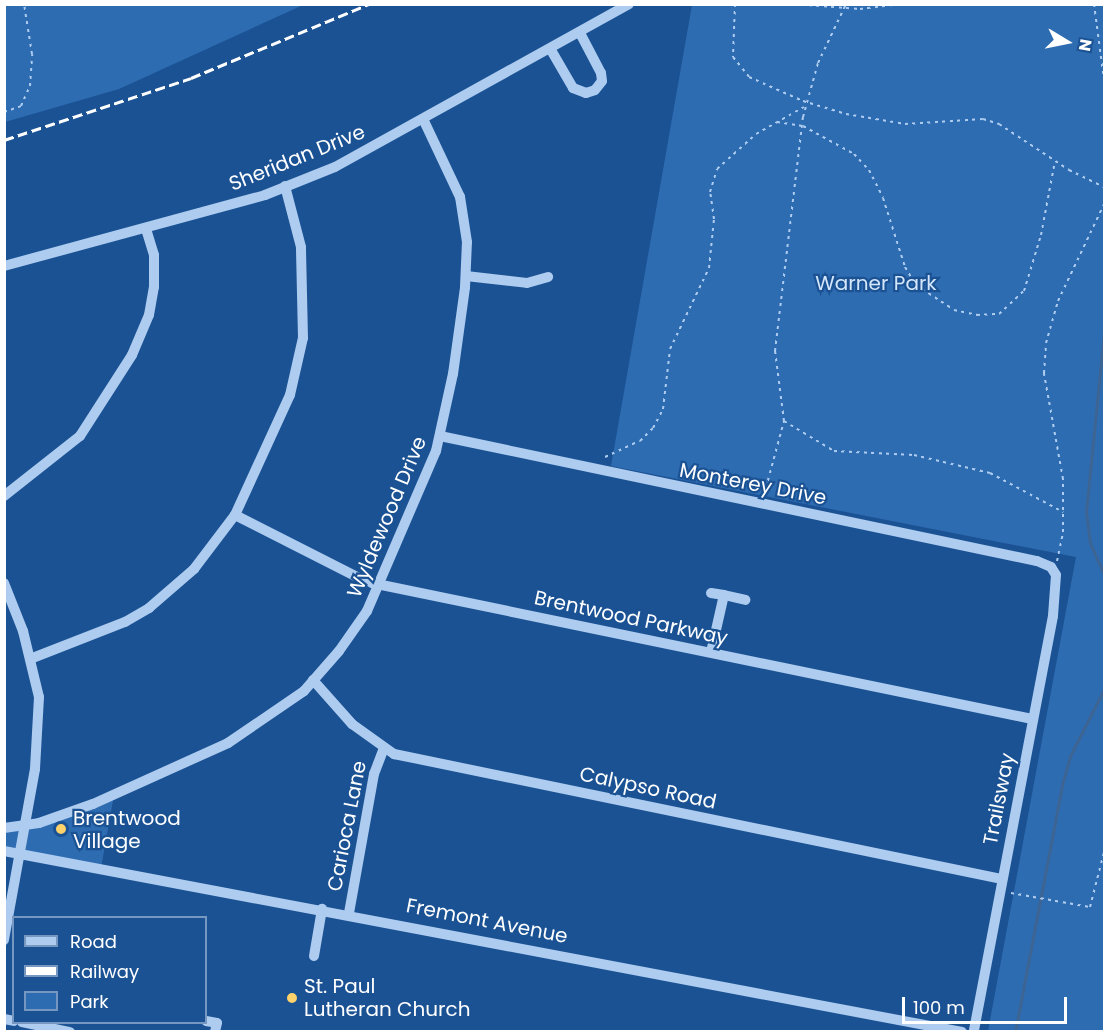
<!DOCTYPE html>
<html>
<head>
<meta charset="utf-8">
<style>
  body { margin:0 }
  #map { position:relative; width:1109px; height:1036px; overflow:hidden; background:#1b5294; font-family:Poppins,sans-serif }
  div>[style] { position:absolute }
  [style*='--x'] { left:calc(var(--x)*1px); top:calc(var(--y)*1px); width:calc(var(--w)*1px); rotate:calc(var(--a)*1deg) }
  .green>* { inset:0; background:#2e6cb2 }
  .stream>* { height:3px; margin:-1.5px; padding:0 1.5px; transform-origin:1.5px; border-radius:1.5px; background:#3d6594 }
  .path>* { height:2px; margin-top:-1px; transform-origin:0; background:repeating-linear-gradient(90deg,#adccef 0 3px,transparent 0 7.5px) }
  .minor>* { height:10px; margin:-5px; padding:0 5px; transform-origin:5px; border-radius:5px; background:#adccef }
  .rail>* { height:3px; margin-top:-1.5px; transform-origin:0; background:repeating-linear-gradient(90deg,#fff 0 10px,transparent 0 14.5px) }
  .dots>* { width:16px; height:16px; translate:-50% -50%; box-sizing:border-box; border:3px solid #1b5294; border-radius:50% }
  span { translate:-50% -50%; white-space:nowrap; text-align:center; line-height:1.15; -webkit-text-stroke:4.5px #1b5294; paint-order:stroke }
  .street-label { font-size:20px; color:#fff }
  .park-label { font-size:20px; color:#d3e6fb }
  .poi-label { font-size:20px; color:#fff }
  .left { translate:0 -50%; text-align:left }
  .frame { position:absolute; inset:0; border:6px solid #fff; pointer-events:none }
  .legend { position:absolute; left:12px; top:916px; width:195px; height:108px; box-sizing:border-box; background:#1b5294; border:2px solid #7697bf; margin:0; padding:8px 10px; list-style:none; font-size:18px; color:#fff }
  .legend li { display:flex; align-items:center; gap:12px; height:30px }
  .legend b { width:30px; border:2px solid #7697bf }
  .north { position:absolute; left:1037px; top:12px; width:60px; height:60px; -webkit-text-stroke:4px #1b5294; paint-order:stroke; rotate:100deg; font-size:16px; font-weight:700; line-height:24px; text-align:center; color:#fff }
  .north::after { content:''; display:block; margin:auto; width:21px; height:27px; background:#fff; clip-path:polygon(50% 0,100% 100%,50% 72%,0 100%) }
  .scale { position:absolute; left:902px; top:997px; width:165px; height:27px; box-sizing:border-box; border:3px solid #fff; border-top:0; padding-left:8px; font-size:18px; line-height:21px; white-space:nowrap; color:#fff; -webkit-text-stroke:4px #1b5294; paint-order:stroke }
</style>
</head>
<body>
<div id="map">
  <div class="green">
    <i style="clip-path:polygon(5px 4px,303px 4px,303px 5px,119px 89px,5px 122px)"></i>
    <i style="clip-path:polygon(692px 5px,1104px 5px,1104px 1031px,988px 1031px,1076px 557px,611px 466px)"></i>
    <i style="clip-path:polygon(114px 795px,101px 868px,5px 846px,4px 832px)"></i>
  </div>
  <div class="stream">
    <i style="--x:1104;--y:332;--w:180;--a:95.7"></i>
    <i style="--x:1086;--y:511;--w:32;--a:83"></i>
    <i style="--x:1090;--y:543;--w:34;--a:66"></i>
    <i style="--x:1015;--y:1032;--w:256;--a:-79.2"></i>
    <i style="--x:1063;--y:781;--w:26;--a:-74"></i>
    <i style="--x:1070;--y:756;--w:75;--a:-63.1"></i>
  </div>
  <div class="path">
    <i style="--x:735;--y:4;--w:53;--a:92.2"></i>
    <i style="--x:733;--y:57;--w:26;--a:51"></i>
    <i style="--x:749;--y:77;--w:59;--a:24"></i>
    <i style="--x:803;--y:101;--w:45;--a:16.8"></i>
    <i style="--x:846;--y:114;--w:60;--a:9.6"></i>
    <i style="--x:905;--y:124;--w:78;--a:-3.7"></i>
    <i style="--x:983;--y:119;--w:17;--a:17"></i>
    <i style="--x:999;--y:124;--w:84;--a:33.3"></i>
    <i style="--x:1069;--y:170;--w:39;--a:26"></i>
    <i style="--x:794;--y:4;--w:66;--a:4.3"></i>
    <i style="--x:860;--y:9;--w:39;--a:-7"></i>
    <i style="--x:1094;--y:4;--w:77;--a:82.5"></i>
    <i style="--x:4;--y:112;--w:18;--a:-19"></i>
    <i style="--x:21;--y:106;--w:22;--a:-66"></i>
    <i style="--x:30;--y:86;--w:32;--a:-86"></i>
    <i style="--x:32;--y:54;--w:51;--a:-99.1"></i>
    <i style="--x:777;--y:122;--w:26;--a:9"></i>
    <i style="--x:803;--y:126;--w:58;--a:28.8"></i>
    <i style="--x:854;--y:154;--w:22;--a:47"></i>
    <i style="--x:869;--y:170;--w:31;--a:63"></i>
    <i style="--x:883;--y:198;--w:72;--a:72.3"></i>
    <i style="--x:905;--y:267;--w:21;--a:59"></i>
    <i style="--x:916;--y:285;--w:45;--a:33.3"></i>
    <i style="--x:954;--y:310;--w:24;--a:12"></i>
    <i style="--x:977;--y:315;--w:22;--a:-3"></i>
    <i style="--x:999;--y:314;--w:34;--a:-43"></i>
    <i style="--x:1024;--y:291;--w:59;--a:-73.1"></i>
    <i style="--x:1041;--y:235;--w:75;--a:-79.3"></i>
    <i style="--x:784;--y:421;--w:58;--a:31"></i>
    <i style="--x:834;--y:451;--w:80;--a:2.9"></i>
    <i style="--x:914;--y:455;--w:78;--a:13.3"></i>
    <i style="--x:990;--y:473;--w:83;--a:28.1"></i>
    <i style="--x:605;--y:457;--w:38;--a:-25"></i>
    <i style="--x:640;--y:441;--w:18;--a:-45"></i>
    <i style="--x:653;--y:428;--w:21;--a:-62"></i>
    <i style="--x:663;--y:409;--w:60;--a:-83.3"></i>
    <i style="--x:670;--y:349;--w:90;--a:-64.3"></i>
    <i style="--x:709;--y:268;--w:49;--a:-84.2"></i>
    <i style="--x:714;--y:219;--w:27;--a:-98"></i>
    <i style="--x:710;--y:192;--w:24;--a:-73"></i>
    <i style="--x:717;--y:169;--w:52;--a:-41.9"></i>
    <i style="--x:756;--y:134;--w:55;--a:-29.4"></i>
    <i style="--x:764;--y:495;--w:77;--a:-74.9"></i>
    <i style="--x:784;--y:421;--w:71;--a:-97.3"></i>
    <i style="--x:775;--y:351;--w:236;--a:-83.2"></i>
    <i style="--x:803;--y:117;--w:56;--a:-74.5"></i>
    <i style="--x:818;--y:63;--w:65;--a:-64.6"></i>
    <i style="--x:1057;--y:561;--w:30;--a:-78"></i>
    <i style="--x:1063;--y:532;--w:53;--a:-90"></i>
    <i style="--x:1063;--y:479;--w:108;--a:-100.2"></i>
    <i style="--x:1044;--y:373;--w:30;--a:-86"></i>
    <i style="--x:1046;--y:343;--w:44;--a:-74.1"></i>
    <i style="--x:1058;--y:301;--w:107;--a:-64.6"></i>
    <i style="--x:1011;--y:893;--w:80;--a:10"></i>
    <i style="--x:1090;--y:907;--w:57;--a:-75.7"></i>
  </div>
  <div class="minor">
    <i style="--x:551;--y:50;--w:44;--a:59.9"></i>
    <i style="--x:573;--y:88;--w:14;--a:21"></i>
    <i style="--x:586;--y:93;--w:9;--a:-18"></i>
    <i style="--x:595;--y:90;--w:11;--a:-52"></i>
    <i style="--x:602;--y:81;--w:8;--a:-97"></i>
    <i style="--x:601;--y:73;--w:45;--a:-117.7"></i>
    <i style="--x:4;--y:266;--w:270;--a:-15.2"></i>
    <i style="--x:265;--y:195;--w:75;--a:-21.8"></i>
    <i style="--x:335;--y:167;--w:336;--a:-29"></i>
    <i style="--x:466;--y:276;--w:61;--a:6.5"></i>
    <i style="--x:527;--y:283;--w:22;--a:-16"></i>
    <i style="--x:440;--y:436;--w:610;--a:11.83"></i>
    <i style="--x:1037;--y:561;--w:15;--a:23"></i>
    <i style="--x:1051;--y:567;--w:9;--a:58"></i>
    <i style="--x:1056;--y:575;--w:41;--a:94.2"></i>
    <i style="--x:1053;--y:616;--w:423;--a:100.8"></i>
    <i style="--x:4;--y:496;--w:97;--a:-38.3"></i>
    <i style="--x:80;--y:436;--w:96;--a:-57.3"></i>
    <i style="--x:132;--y:355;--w:43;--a:-67"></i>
    <i style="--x:149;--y:315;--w:28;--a:-80"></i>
    <i style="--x:154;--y:287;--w:32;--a:-90"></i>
    <i style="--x:154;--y:255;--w:27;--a:-107"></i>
    <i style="--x:235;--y:515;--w:148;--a:26.9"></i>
    <i style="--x:367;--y:582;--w:679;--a:11.64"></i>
    <i style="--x:4;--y:583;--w:52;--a:68.4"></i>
    <i style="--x:23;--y:631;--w:68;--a:76.4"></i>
    <i style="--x:39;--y:697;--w:72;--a:93.2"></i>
    <i style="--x:35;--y:769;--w:174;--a:100.3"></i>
    <i style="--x:711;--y:593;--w:13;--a:9"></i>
    <i style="--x:711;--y:652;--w:58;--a:-77.2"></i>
    <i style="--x:724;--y:595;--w:22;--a:13"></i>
    <i style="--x:30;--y:659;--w:102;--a:-21.3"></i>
    <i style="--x:125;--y:622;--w:28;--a:-30"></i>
    <i style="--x:149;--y:608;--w:60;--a:-40.9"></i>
    <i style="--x:194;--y:569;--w:68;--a:-52.8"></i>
    <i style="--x:235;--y:515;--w:132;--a:-65.4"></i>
    <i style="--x:290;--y:395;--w:58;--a:-77.2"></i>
    <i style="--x:303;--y:338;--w:91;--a:-91.3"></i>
    <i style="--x:301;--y:247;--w:63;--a:-104.7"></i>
    <i style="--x:313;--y:680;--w:59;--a:48.4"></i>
    <i style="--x:352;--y:724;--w:52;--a:35.5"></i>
    <i style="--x:394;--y:754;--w:621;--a:11.62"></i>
    <i style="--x:4;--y:828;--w:35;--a:-8"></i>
    <i style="--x:39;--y:823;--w:57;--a:-19.4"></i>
    <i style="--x:93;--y:804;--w:148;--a:-24.3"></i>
    <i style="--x:228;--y:743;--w:92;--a:-34.4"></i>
    <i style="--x:304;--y:691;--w:53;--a:-48.8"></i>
    <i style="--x:339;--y:651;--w:49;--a:-55"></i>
    <i style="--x:367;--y:611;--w:174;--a:-66.7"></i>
    <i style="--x:436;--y:451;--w:79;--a:-77.6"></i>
    <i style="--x:453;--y:374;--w:88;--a:-82.1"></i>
    <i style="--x:465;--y:287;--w:45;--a:-87.5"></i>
    <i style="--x:467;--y:242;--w:46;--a:-98.8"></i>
    <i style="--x:460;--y:197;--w:84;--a:-115.3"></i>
    <i style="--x:4;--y:851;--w:975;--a:10.7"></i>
    <i style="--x:349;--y:913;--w:141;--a:-79.8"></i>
    <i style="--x:374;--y:774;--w:28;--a:-69"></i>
    <i style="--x:314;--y:956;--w:48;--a:-80.3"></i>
    <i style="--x:4;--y:1019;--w:10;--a:11"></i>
    <i style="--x:206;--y:1021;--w:11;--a:10"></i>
    <i style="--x:217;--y:1023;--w:9;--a:103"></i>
    <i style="--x:22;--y:1022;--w:49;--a:11.8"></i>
  </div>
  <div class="rail">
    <i style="--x:4;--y:140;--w:197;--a:-18.3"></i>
    <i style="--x:191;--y:78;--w:193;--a:-22.6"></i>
  </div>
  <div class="dots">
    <i style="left:61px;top:829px;background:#ffd26b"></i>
    <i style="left:292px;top:998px;background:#ffd26b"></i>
  </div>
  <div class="street-label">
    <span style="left:297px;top:158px;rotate:-22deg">Sheridan Drive</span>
    <span style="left:753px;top:484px;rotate:11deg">Monterey Drive</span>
    <span style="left:387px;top:517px;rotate:-67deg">Wyldewood Drive</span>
    <span style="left:631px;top:618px;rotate:12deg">Brentwood Parkway</span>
    <span style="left:648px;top:788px;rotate:12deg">Calypso Road</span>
    <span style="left:999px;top:799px;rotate:-79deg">Trailsway</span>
    <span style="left:347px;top:826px;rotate:-79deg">Carioca Lane</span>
    <span style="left:487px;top:921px;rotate:11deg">Fremont Avenue</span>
  </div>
  <div class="park-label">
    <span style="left:876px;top:283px">Warner Park</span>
  </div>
  <div class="poi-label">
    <span class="left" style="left:73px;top:830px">Brentwood<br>Village</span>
    <span class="left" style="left:304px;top:998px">St. Paul<br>Lutheran Church</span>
  </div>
  <div class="frame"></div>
  <ul class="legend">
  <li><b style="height:8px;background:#adccef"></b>Road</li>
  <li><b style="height:8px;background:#fff"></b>Railway</li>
  <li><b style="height:16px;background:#2e6cb2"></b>Park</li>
  </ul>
  <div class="north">N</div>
  <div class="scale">100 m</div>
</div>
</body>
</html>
